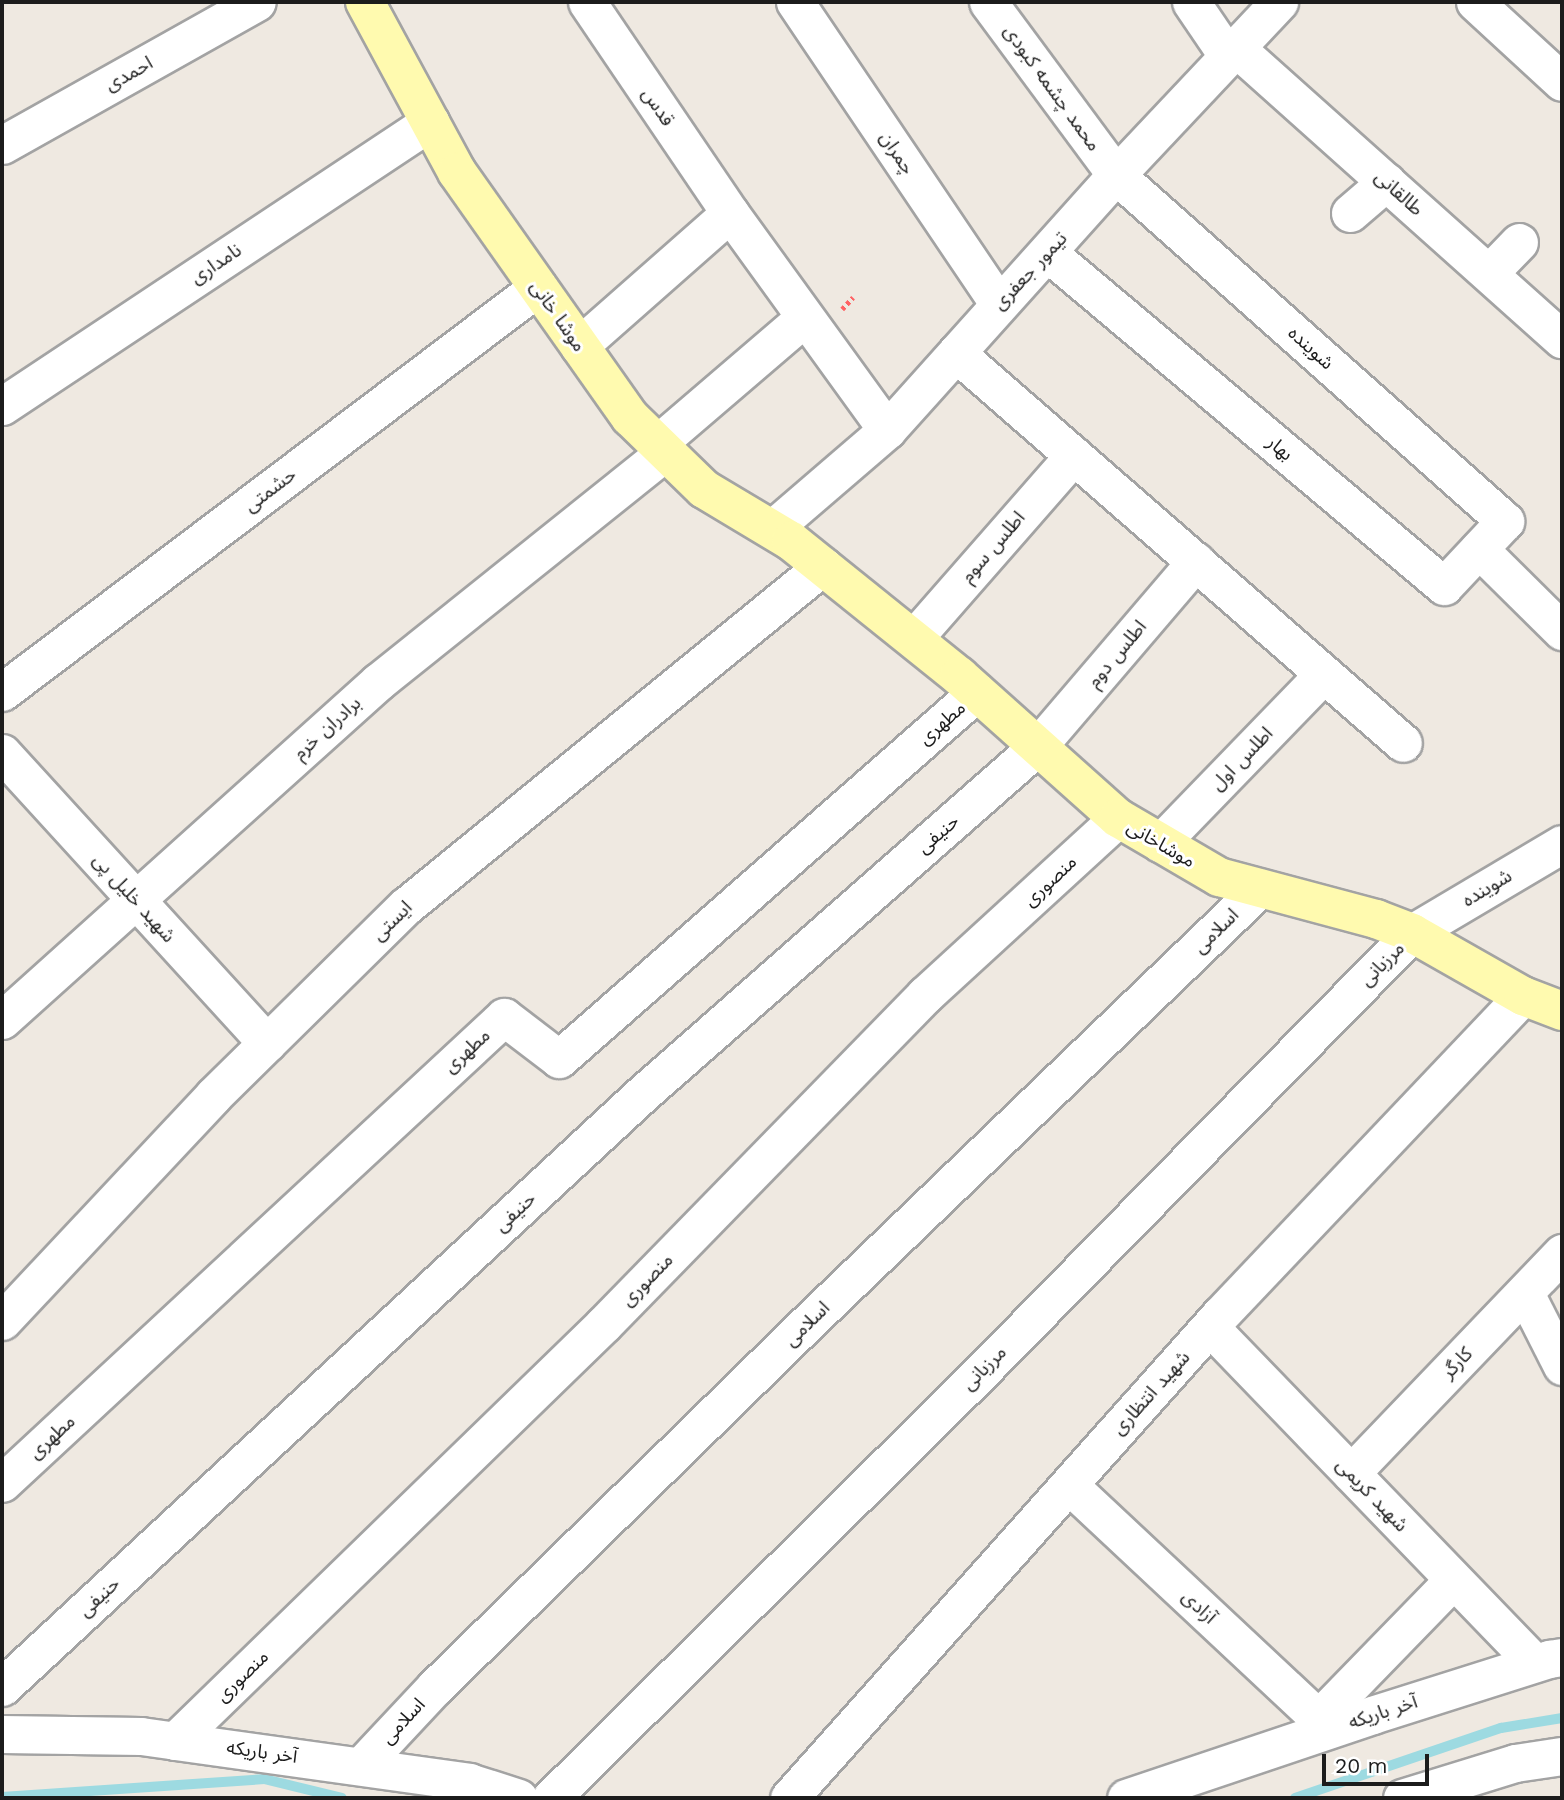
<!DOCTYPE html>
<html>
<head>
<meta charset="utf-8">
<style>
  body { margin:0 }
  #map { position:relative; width:1564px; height:1800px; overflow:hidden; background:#efe9e1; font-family:"Work Sans","Noto Sans Arabic",sans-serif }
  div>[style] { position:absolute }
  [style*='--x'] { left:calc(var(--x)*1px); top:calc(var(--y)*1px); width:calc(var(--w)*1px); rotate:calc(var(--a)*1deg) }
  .stream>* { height:10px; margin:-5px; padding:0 5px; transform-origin:5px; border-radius:5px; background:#9ddae1 }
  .path>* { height:4.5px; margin-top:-2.25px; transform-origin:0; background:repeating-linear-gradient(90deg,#ff6264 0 3.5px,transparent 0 7px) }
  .roads { filter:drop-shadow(2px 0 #a3a3a3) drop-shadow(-2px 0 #a3a3a3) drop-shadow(0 2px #a3a3a3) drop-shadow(0 -2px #a3a3a3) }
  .street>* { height:37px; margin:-18.5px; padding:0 18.5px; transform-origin:18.5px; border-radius:18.5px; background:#fff }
  .secondary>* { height:38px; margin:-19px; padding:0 19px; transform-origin:19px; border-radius:19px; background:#fffaaf }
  span { translate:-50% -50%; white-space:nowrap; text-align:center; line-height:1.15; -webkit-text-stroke:6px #fff; paint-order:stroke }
  .street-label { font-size:19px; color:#1c1c1c }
  .frame { position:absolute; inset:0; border:4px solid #1c1c1c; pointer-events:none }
  .scale { position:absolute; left:1322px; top:1754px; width:107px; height:32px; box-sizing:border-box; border:4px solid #1c1c1c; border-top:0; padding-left:9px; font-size:21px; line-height:24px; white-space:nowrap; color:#1c1c1c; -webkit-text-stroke:5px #fff; paint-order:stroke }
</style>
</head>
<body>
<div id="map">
  <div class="stream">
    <i style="--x:2;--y:1797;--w:263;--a:-3.9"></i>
    <i style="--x:264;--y:1779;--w:80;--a:13.7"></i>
    <i style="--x:1295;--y:1798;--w:218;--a:-18.8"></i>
    <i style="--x:1501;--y:1728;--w:62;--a:-9.3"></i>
  </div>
  <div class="path">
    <i style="--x:842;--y:309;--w:16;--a:-47"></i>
  </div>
  <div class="roads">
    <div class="street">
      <i style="--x:587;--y:2;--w:255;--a:55.9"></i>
      <i style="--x:730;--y:213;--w:268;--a:54.1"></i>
      <i style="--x:795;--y:2;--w:364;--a:56"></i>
      <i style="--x:988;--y:2;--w:215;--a:53.5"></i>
      <i style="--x:1116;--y:175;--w:521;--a:41.65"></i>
      <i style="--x:1505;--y:521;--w:89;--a:133.2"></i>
      <i style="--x:1444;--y:586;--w:517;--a:-139.94"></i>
      <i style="--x:1191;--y:2;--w:64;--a:55.8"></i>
      <i style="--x:1475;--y:2;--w:118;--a:42.6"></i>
      <i style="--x:1236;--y:48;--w:437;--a:41.8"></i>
      <i style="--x:2;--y:145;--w:292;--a:-29.3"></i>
      <i style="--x:1350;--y:213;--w:48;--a:-40.7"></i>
      <i style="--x:1489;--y:273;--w:43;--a:-45.9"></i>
      <i style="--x:579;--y:346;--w:201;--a:-41.4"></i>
      <i style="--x:956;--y:353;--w:593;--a:41.1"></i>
      <i style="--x:2;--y:406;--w:514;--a:-33.57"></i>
      <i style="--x:657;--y:444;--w:194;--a:-40.6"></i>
      <i style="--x:772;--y:529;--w:152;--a:-40.7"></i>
      <i style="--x:887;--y:430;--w:343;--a:-48.1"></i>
      <i style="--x:1116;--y:175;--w:238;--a:-46.7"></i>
      <i style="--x:1479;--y:549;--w:117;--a:44.7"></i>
      <i style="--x:913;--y:639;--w:244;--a:-48.8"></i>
      <i style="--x:2;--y:692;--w:672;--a:-37.07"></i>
      <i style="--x:2;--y:753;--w:393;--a:47.6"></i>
      <i style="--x:1160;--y:843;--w:235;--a:-45.9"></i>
      <i style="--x:2;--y:1020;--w:506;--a:-41.95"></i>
      <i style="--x:378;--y:682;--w:368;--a:-38.7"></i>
      <i style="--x:1525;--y:1293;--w:82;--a:63.1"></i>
      <i style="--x:2;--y:1321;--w:308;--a:-46.8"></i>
      <i style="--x:213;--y:1096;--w:271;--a:-44.6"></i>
      <i style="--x:406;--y:906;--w:538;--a:-39.19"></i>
      <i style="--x:1210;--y:1327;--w:467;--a:46"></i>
      <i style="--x:1351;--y:1473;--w:305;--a:-46.2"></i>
      <i style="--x:2;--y:1483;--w:685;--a:-42.87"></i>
      <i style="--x:504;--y:1017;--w:69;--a:37.4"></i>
      <i style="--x:559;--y:1059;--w:556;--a:-41.28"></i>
      <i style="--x:1069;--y:1485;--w:357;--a:43.1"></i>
      <i style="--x:2;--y:1687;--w:871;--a:-42.81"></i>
      <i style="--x:641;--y:1095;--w:529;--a:-41.32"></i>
      <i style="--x:1038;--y:746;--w:243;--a:-49.5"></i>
      <i style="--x:1318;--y:1719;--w:194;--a:-45.8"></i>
      <i style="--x:2;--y:1734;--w:139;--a:0.8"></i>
      <i style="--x:141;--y:1736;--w:34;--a:8"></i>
      <i style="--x:175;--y:1741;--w:297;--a:7.9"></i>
      <i style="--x:469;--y:1782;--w:52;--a:17.7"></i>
      <i style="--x:175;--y:1741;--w:598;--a:-44.19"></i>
      <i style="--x:604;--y:1324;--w:460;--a:-45.7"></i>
      <i style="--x:925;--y:995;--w:262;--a:-42.5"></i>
      <i style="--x:361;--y:1766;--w:108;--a:-46.9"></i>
      <i style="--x:435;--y:1687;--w:515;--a:-44.37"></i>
      <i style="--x:803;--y:1327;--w:634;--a:-43.85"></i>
      <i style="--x:551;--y:1798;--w:607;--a:-44.73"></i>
      <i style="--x:982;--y:1371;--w:614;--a:-45.53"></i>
      <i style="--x:1412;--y:933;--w:174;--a:-30.7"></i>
      <i style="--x:789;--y:1798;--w:647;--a:-48.26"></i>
      <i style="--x:1220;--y:1315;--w:440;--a:-46.5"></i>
      <i style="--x:1126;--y:1798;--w:260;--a:-18.6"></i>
      <i style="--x:1372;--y:1715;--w:186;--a:-17.6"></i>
      <i style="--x:1549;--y:1659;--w:13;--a:-9"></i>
      <i style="--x:1402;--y:1798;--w:118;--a:-17.2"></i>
      <i style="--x:1515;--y:1763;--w:48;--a:-8.5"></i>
    </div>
    <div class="secondary">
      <i style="--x:365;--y:2;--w:193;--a:61.6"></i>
      <i style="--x:457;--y:172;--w:300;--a:54.8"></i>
      <i style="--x:630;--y:417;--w:103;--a:44.2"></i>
      <i style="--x:704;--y:489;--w:101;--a:30.9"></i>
      <i style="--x:791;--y:541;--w:216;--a:38.8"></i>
      <i style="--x:959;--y:676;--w:213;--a:41.8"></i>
      <i style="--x:1118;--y:818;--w:117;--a:30.3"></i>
      <i style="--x:1219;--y:877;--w:163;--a:15"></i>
      <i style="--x:1376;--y:919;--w:39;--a:21"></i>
      <i style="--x:1412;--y:933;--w:128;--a:29.6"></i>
      <i style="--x:1523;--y:996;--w:42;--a:21"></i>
    </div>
  </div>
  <div class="street-label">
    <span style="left:129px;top:74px;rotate:-29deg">احمدی</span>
    <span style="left:1052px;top:88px;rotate:54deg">محمد چشمه کبودی</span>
    <span style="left:658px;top:107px;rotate:56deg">قدس</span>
    <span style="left:897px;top:153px;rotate:56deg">چمران</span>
    <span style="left:1399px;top:193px;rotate:42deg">طالقانی</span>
    <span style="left:216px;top:264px;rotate:-34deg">نامداری</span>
    <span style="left:1030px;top:271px;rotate:-47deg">تیمور جعفری</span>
    <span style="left:558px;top:316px;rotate:55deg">موشا خانی</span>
    <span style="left:1311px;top:348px;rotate:42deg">شوینده</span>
    <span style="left:1280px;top:448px;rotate:40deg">بهار</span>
    <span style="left:270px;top:490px;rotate:-37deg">حشمتی</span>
    <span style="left:993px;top:547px;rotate:-49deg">اطلس سوم</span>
    <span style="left:1117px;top:654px;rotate:-50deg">اطلس دوم</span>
    <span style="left:942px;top:723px;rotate:-41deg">مطهری</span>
    <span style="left:327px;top:728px;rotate:-42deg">برادران خرم</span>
    <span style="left:1242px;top:759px;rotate:-46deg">اطلس اول</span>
    <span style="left:938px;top:834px;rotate:-41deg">حنیفی</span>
    <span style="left:1161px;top:844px;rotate:30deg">موشاخانی</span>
    <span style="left:1050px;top:881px;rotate:-43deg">منصوری</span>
    <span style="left:1487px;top:888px;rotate:-31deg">شوینده</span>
    <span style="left:134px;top:898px;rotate:48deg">شهید خلیل پی</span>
    <span style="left:392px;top:921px;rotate:-44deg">ایستی</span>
    <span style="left:1216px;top:931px;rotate:-44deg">اسلامی</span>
    <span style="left:1382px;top:964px;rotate:-45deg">مرزبانی</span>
    <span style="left:467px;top:1051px;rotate:-43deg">مطهری</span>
    <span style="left:515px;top:1212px;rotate:-43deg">حنیفی</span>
    <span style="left:647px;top:1280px;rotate:-46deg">منصوری</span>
    <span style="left:807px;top:1324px;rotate:-44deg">اسلامی</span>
    <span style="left:1457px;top:1363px;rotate:-46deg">کارگر</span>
    <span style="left:984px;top:1368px;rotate:-45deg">مرزبانی</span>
    <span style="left:1151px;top:1393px;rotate:-48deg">شهید انتظاری</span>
    <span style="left:52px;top:1437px;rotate:-43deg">مطهری</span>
    <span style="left:1372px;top:1495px;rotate:46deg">شهید کریمی</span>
    <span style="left:99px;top:1597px;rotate:-43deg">حنیفی</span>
    <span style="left:1199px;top:1607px;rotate:43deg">آزادی</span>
    <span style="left:242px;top:1676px;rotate:-44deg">منصوری</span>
    <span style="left:1383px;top:1712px;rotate:-18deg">آخر باریکه</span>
    <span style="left:403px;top:1721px;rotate:-47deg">اسلامی</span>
    <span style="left:262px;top:1752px;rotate:8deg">آخر باریکه</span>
  </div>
  <div class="frame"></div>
  <div class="scale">20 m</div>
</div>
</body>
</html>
